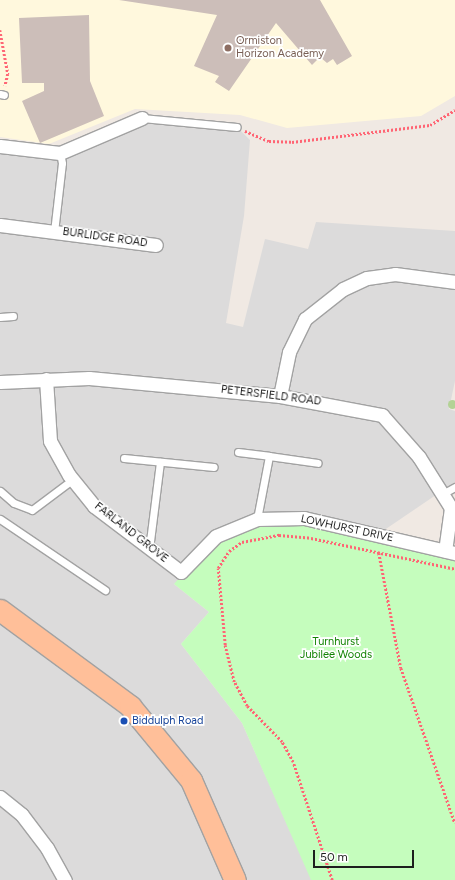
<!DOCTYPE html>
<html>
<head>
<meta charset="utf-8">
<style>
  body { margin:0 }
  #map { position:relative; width:455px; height:880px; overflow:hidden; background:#f0e9e3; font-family:Figtree,sans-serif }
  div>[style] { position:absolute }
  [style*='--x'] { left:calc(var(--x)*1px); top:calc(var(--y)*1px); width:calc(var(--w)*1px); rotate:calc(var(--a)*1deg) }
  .residential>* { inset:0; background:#dcdbdb }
  .education>* { inset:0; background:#fff8dd }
  .forest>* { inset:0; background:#b3d295 }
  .round { border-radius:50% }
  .park>* { inset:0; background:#c5fdbd }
  .building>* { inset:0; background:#ccbeb9 }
  .path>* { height:2.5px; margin-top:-1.25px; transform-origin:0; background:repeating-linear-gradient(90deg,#ff6574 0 2px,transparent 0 4px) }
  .roads { filter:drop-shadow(1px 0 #a2a2a2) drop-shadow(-1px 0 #a2a2a2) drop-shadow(0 1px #a2a2a2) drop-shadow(0 -1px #a2a2a2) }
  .lane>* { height:7px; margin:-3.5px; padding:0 3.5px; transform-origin:3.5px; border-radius:3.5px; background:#fff }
  .street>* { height:13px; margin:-6.5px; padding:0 6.5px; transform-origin:6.5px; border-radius:6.5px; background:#fff }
  .primary>* { height:21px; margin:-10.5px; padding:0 10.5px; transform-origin:10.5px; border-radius:10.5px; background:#ffbf99 }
  .dots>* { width:11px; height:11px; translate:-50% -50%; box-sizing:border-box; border:2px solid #fff; border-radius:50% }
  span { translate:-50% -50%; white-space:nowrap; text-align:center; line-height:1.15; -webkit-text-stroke:3.5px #fff; paint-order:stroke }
  .education-label { font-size:11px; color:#785e54 }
  .left { translate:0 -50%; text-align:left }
  .street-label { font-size:11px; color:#1e1e1e }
  .park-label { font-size:11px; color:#138404 }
  .transit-label { font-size:11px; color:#164399 }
  .scale { position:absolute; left:313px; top:850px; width:101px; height:18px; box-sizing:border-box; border:2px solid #1e1e1e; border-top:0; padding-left:5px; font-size:12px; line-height:14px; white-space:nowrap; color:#1e1e1e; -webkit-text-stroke:3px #fff; paint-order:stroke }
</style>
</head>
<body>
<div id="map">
  <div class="residential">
    <i style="clip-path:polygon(142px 118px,237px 127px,250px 140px,244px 216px,226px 323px,243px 327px,265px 239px,308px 249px,316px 222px,455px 231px,455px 381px,449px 409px,455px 411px,455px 482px,377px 535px,174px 584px,209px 612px,181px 644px,242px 723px,312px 880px,0 880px,0 145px,60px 153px)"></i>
  </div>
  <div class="education">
    <i style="clip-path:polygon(0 0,455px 0,455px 96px,421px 116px,287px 128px,240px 115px,135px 109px,49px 144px,0 137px)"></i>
  </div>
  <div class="forest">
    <i class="round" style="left:447.5px;top:399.5px;width:9px;height:9px"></i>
  </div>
  <div class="park">
    <i style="clip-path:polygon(304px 518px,455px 553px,455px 880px,311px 880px,242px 723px,181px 644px,209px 612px,174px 584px,216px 536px,257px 519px)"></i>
  </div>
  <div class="building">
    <i style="clip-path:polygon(119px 0,320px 0,352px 56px,337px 65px,333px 59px,327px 63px,320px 57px,312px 65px,276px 23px,229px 91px,215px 82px,219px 76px,194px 66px,217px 15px)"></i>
    <i style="clip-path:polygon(89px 15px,90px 81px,104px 116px,40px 143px,22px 101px,44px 91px,44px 83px,22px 83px,19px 18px)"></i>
  </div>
  <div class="path">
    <i style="--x:0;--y:30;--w:45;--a:79.7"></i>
    <i style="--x:8;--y:74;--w:12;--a:104"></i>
    <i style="--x:245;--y:131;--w:26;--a:23"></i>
    <i style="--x:269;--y:141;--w:23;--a:2"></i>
    <i style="--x:292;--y:142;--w:139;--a:-7"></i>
    <i style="--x:430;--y:125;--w:29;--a:-31"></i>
    <i style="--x:379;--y:553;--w:117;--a:79.2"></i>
    <i style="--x:401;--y:668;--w:164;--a:70.8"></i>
    <i style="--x:332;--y:880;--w:124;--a:-108.3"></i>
    <i style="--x:293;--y:762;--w:23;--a:-119"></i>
    <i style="--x:282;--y:742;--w:50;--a:-134.2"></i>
    <i style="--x:247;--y:706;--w:27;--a:-118"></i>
    <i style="--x:234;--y:682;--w:38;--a:-104"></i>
    <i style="--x:225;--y:645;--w:77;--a:-95.2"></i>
    <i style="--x:218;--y:568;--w:20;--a:-57"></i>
    <i style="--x:229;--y:551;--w:16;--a:-35"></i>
    <i style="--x:242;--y:542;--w:38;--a:-11"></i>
    <i style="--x:279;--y:535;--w:32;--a:5"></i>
    <i style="--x:311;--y:538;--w:147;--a:12.1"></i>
  </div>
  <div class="roads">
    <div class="lane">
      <i style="--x:0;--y:94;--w:4;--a:14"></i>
      <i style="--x:142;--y:118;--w:95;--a:5.4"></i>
      <i style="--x:54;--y:232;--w:69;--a:-83.4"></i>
      <i style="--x:62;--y:163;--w:10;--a:-101"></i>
      <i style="--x:0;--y:317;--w:13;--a:-4"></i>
      <i style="--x:238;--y:452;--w:31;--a:7"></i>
      <i style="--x:124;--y:458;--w:90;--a:5.7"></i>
      <i style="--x:0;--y:491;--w:18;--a:41"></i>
      <i style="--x:14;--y:503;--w:19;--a:21"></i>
      <i style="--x:32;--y:510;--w:50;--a:-36.9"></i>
      <i style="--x:444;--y:493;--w:13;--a:-29"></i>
      <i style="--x:0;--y:519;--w:127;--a:34.1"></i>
      <i style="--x:257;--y:519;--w:64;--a:-79.2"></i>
      <i style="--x:269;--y:456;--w:49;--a:8.1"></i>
      <i style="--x:149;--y:549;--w:88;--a:-82.8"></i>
    </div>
    <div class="street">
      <i style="--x:0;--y:146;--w:60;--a:6.7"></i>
      <i style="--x:60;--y:153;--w:89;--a:-23.1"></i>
      <i style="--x:0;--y:225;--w:157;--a:7.3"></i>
      <i style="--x:46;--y:379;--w:62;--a:86.3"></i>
      <i style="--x:50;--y:441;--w:39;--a:61"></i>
      <i style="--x:69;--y:475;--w:40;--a:51"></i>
      <i style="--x:94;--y:506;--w:109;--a:37.2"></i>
      <i style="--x:181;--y:572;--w:50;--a:-45.8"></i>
      <i style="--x:216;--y:536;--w:44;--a:-22.5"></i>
      <i style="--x:257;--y:519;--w:47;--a:-1.2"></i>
      <i style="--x:304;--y:518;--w:155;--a:13.1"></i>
      <i style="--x:0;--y:382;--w:89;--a:-2.6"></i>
      <i style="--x:89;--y:378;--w:192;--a:5.4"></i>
      <i style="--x:280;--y:396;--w:104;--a:10.6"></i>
      <i style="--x:382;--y:415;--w:56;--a:48.6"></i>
      <i style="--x:419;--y:457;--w:60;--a:57.9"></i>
      <i style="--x:451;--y:508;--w:43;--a:97.9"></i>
      <i style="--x:280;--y:396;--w:45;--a:-78.4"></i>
      <i style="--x:289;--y:352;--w:37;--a:-64"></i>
      <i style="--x:305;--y:319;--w:48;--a:-38.3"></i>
      <i style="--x:343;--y:289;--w:26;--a:-25"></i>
      <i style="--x:367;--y:278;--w:28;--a:-8"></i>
      <i style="--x:395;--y:274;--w:61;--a:7.6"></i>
      <i style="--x:0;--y:797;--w:28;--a:39"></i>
      <i style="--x:22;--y:815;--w:41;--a:52.9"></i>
      <i style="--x:47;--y:848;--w:37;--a:61"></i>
    </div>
    <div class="primary">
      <i style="--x:0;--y:610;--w:162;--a:36.4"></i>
      <i style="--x:130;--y:706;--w:96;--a:50.5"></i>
      <i style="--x:191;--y:780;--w:109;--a:66.3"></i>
    </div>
  </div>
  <div class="dots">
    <i style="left:228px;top:48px;background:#8d6e63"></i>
    <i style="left:124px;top:721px;background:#1a4fb4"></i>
  </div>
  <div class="education-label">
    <span class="left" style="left:236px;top:48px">Ormiston<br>Horizon Academy</span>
  </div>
  <div class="street-label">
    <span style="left:105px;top:238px;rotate:8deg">BURLIDGE ROAD</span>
    <span style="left:271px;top:396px;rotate:7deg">PETERSFIELD ROAD</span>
    <span style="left:347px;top:529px;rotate:12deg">LOWHURST DRIVE</span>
    <span style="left:131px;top:533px;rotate:38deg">FARLAND GROVE</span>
  </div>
  <div class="park-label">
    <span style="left:336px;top:649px">Turnhurst<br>Jubilee Woods</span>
  </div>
  <div class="transit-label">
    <span class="left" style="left:132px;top:721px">Biddulph Road</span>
  </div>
  <div class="scale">50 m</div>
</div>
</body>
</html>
